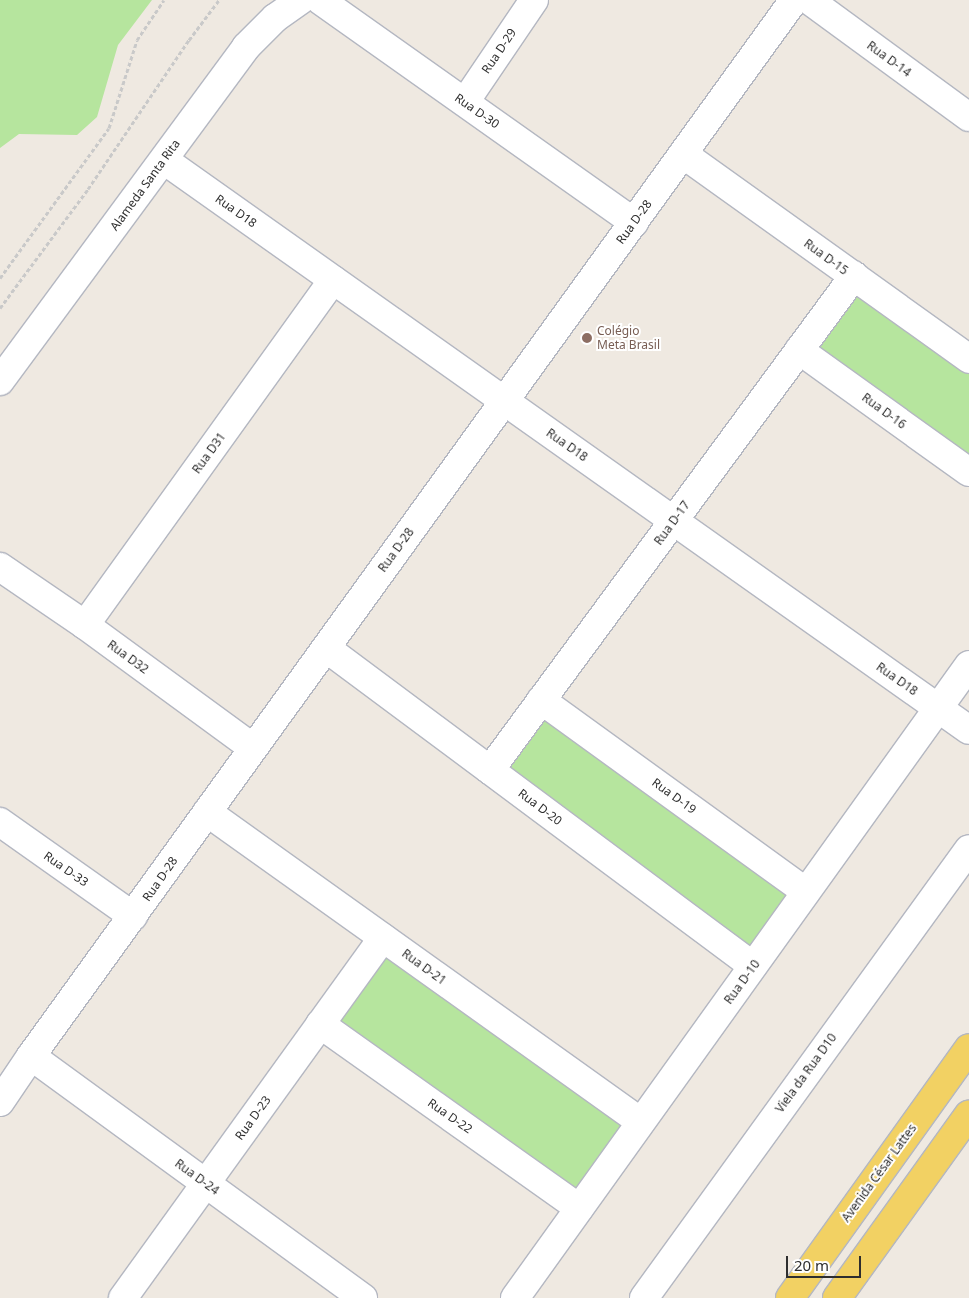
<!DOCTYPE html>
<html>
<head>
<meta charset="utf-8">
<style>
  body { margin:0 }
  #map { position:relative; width:969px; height:1298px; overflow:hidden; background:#efe9e1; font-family:"Noto Sans",sans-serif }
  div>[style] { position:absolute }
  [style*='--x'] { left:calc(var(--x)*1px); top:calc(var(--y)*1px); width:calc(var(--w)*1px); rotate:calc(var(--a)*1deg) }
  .green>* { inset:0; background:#b6e59e; transform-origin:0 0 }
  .path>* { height:3px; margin-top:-1.5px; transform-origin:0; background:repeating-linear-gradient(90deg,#c9c9c9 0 4px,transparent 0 6.5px) }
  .roads { filter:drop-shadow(1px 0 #b4b7c1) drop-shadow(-1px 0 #b4b7c1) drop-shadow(0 1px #b4b7c1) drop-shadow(0 -1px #b4b7c1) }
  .minor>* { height:28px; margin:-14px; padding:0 14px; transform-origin:14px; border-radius:14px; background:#fff }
  .major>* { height:28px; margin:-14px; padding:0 14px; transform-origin:14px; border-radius:14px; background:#f2d163 }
  .dots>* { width:14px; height:14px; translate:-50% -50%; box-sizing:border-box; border:2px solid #fff; border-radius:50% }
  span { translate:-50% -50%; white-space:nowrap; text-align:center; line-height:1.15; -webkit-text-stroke:4px #fff; paint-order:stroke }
  .street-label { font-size:12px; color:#2e2e2e }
  .education-label { font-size:12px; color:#785e54 }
  .left { translate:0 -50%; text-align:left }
  .scale { position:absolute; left:786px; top:1256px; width:75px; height:22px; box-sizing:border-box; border:2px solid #2e2e2e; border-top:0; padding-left:6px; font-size:15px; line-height:18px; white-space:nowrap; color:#2e2e2e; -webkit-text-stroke:4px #fff; paint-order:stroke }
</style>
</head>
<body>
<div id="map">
  <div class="green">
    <i style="clip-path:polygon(0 0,152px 0,118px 45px,97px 117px,77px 135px,19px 134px,0 148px)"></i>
    <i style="clip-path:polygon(854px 286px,969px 366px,969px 468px,808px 352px)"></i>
    <i style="left:544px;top:707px;width:315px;height:77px;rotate:36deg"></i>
    <i style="left:385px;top:947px;width:301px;height:88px;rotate:36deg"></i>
  </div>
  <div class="path">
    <i style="--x:0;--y:278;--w:185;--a:-54"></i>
    <i style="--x:109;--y:128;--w:92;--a:-72.3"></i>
    <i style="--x:137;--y:40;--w:48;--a:-56"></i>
    <i style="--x:0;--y:308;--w:148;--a:-53.5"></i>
    <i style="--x:88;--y:189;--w:180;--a:-55.9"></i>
    <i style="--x:189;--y:40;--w:50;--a:-53.1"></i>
  </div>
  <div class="roads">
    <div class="minor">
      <i style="--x:320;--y:0;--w:385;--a:35.3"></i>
      <i style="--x:809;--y:0;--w:198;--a:36.2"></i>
      <i style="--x:465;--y:102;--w:123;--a:-55.9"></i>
      <i style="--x:683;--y:154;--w:352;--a:35.6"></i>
      <i style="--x:164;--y:160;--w:986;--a:35.3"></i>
      <i style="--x:799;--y:350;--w:209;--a:35.7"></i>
      <i style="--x:0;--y:381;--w:415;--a:-53.6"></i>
      <i style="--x:246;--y:47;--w:41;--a:-45"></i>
      <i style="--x:275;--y:18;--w:32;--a:-35"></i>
      <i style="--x:0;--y:567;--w:103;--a:34.3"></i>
      <i style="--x:85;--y:625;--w:208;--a:36.2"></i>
      <i style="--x:85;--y:625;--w:425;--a:-54.3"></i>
      <i style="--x:326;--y:648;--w:532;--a:36.68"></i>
      <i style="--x:541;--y:700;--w:327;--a:35.9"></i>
      <i style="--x:490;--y:770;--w:614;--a:-53.62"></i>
      <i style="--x:207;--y:812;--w:533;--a:35.54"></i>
      <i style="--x:0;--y:822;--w:163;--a:35.3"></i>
      <i style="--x:320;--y:1024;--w:318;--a:35.4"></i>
      <i style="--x:31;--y:1056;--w:411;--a:36.1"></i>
      <i style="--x:0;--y:1102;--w:55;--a:-56"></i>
      <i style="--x:31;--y:1056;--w:1303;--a:-54.15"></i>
      <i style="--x:123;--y:1298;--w:444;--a:-54.2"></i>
      <i style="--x:515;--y:1298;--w:779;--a:-54.35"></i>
      <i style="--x:644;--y:1298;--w:554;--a:-54.1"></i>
    </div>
    <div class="major">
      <i style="--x:790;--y:1298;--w:307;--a:-54.4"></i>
      <i style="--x:837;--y:1298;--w:226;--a:-54.3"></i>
    </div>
  </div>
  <div class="dots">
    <i style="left:587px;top:338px;background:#8d6e63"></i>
  </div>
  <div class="street-label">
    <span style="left:499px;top:51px;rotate:-56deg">Rua D-29</span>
    <span style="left:889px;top:59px;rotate:36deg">Rua D-14</span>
    <span style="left:477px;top:111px;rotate:35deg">Rua D-30</span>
    <span style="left:145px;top:185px;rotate:-54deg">Alameda Santa Rita</span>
    <span style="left:236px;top:211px;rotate:35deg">Rua D18</span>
    <span style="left:634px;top:222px;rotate:-54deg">Rua D-28</span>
    <span style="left:826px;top:257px;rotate:36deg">Rua D-15</span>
    <span style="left:884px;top:411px;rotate:36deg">Rua D-16</span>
    <span style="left:567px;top:445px;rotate:35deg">Rua D18</span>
    <span style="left:209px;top:453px;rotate:-54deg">Rua D31</span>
    <span style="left:672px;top:523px;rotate:-54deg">Rua D-17</span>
    <span style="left:396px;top:550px;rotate:-54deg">Rua D-28</span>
    <span style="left:128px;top:657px;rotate:36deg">Rua D32</span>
    <span style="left:897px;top:679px;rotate:35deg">Rua D18</span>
    <span style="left:674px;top:796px;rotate:36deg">Rua D-19</span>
    <span style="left:540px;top:807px;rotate:37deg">Rua D-20</span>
    <span style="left:66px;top:869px;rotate:35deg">Rua D-33</span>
    <span style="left:160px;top:879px;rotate:-55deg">Rua D-28</span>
    <span style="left:424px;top:967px;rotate:36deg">Rua D-21</span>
    <span style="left:742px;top:982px;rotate:-54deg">Rua D-10</span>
    <span style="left:806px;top:1073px;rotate:-54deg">Viela da Rua D10</span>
    <span style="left:450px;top:1116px;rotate:35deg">Rua D-22</span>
    <span style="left:253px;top:1118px;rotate:-54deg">Rua D-23</span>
    <span style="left:879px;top:1173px;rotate:-54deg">Avenida César Lattes</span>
    <span style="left:197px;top:1177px;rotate:36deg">Rua D-24</span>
  </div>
  <div class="education-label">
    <span class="left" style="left:597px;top:338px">Colégio<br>Meta Brasil</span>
  </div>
  <div class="scale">20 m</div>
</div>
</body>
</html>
